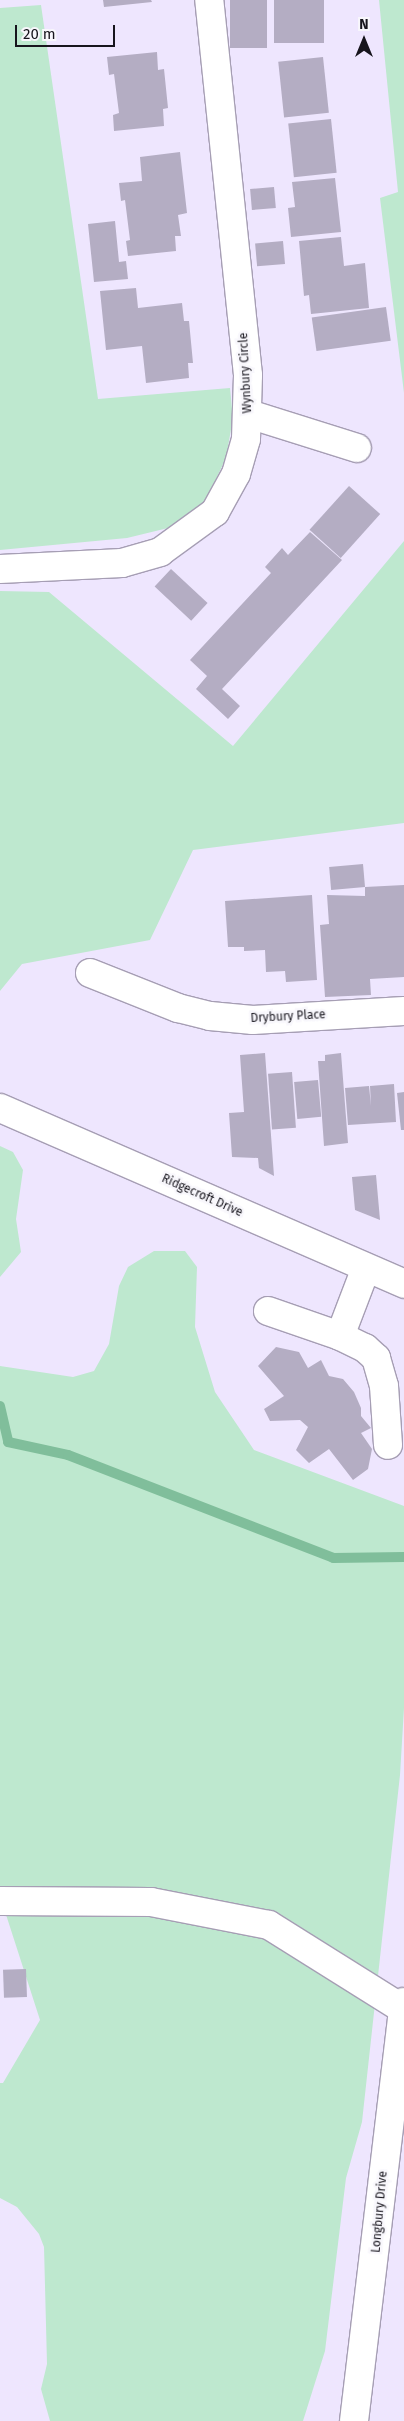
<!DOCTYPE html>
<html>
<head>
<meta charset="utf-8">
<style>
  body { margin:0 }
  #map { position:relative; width:404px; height:2421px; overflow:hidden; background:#eee6fe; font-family:"Fira Sans",sans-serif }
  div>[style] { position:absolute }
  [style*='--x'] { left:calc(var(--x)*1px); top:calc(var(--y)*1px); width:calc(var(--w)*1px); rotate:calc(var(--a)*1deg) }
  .green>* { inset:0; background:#bee8cf }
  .stream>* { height:10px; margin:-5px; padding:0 5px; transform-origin:5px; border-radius:5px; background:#80be9b }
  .building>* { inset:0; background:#b4adc3; transform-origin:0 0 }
  .roads { filter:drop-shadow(1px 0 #a69eb4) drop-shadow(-1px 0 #a69eb4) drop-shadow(0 1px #a69eb4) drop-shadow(0 -1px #a69eb4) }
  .minor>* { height:28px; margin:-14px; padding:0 14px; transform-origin:14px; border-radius:14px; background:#fff }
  span { translate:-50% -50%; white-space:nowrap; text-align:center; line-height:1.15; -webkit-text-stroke:5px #f8f7fc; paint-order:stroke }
  .street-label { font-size:12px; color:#17151d }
  .north { position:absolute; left:339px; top:15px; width:50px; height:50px; -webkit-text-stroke:4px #f8f7fc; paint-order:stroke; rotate:0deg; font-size:14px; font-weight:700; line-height:20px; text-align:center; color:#17151d }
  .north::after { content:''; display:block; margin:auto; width:18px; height:22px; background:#17151d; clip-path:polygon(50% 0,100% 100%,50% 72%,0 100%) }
  .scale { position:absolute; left:15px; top:25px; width:100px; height:22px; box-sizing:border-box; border:2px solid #17151d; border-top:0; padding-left:6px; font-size:15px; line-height:18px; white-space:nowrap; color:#17151d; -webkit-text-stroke:4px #f8f7fc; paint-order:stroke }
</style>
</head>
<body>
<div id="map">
  <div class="green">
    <i style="clip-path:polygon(379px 0,404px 0,404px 393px,380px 198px,398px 192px)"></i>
    <i style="clip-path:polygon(41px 5px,98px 399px,230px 388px,233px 418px,226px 458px,204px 504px,168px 528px,127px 538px,0 550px,0 8px)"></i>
    <i style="clip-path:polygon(404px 541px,404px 823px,193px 850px,150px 940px,22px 964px,0 991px,0 591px,49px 592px,233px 746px)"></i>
    <i style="clip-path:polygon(0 1146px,13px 1152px,23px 1170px,16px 1219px,21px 1252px,0 1277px)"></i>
    <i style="clip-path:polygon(154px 1251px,185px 1251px,197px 1267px,195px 1327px,215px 1392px,254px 1450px,404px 1506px,404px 1708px,400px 1775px,362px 2122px,346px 2178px,325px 2351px,303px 2421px,50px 2421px,41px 2389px,47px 2364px,44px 2247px,39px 2234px,17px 2207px,0 2198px,0 2083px,3px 2083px,40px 2020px,0 1896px,0 1366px,73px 1377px,94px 1371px,109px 1344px,119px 1286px,128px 1267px)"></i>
  </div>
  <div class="stream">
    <i style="--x:0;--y:1406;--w:37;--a:77"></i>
    <i style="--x:8;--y:1442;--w:61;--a:12.2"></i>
    <i style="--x:68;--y:1455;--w:284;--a:21.2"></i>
    <i style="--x:333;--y:1558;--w:71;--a:-0.8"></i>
  </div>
  <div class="building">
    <i style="clip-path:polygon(103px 0,151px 0,152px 2px,104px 7px)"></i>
    <i style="left:230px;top:0;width:37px;height:48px"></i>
    <i style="left:274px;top:0;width:50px;height:43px"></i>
    <i style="clip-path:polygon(157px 52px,158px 70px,164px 69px,168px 108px,163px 109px,164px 126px,114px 131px,113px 115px,119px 113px,114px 74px,109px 75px,107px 57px)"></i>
    <i style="left:323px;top:57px;width:56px;height:45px;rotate:84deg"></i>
    <i style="left:331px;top:119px;width:54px;height:43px;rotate:84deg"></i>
    <i style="clip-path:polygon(180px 152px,187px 213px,178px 215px,181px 236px,175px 236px,176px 251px,128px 256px,126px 241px,130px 240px,125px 200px,121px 201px,119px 183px,142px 181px,140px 157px)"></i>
    <i style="clip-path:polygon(335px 178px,341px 232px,291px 237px,288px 208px,295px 207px,292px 182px)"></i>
    <i style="left:274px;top:187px;width:21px;height:24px;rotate:85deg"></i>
    <i style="clip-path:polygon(115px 221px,119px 262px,126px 261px,128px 279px,94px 282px,88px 224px)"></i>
    <i style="clip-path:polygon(341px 237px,344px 266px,365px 263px,369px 308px,311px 314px,309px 295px,304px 296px,299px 241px)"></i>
    <i style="left:283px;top:241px;width:23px;height:28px;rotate:85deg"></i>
    <i style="clip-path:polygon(136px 288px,138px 308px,182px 303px,184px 321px,189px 321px,193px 363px,188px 363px,189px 378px,146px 383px,142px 346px,106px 350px,100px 291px)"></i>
    <i style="left:386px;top:307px;width:34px;height:75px;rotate:82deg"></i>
    <i style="left:349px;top:486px;width:42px;height:59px;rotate:42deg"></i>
    <i style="clip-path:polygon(310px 532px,342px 560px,222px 689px,240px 706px,228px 719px,196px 689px,207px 676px,190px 660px,271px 573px,265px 567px,282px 548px,288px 555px)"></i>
    <i style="left:171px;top:569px;width:50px;height:24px;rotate:43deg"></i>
    <i style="left:363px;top:864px;width:23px;height:34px;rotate:85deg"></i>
    <i style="clip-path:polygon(404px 885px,404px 977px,370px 979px,371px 995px,325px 997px,320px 925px,329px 924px,327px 895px,365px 896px,365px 887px)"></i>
    <i style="clip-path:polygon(312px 895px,317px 980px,286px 982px,285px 971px,266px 972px,265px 950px,244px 951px,244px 947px,228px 947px,225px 901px)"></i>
    <i style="clip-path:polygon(265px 1053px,274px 1176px,259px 1168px,258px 1158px,232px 1157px,229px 1113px,244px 1112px,240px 1055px)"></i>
    <i style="clip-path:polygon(341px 1053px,348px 1143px,324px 1146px,318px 1061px,325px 1061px,325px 1055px)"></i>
    <i style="left:292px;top:1072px;width:56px;height:24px;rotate:86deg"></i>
    <i style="left:318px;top:1080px;width:37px;height:24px;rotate:85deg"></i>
    <i style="clip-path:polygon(394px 1084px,396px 1122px,348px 1125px,345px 1088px,369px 1086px,371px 1106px,370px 1086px)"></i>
    <i style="clip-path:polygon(404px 1092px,404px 1130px,401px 1130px,397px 1093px)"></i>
    <i style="clip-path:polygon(376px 1175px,380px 1220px,355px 1210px,352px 1177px)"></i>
    <i style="clip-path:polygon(276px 1347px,299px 1352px,308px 1368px,321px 1360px,329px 1376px,343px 1379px,354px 1392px,361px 1408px,361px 1416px,371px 1428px,361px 1433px,372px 1449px,368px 1469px,353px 1480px,329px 1449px,309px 1463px,296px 1450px,308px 1427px,300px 1420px,270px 1421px,264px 1409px,284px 1396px,258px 1366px)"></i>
    <i style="left:26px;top:1969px;width:28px;height:23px;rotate:88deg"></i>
  </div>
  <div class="roads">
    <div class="minor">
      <i style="--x:249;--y:414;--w:113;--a:17.5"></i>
      <i style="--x:0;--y:569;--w:122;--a:-2.8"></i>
      <i style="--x:122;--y:563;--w:40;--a:-16"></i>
      <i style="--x:160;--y:552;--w:68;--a:-36"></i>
      <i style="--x:215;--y:512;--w:43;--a:-61.1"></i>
      <i style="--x:236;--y:474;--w:36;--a:-74"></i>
      <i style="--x:246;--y:439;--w:64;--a:-88.2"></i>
      <i style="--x:248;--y:375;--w:377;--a:-95.9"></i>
      <i style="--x:90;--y:973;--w:95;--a:21.7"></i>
      <i style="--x:178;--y:1008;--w:33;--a:14"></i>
      <i style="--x:210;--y:1016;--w:43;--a:5.3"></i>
      <i style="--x:253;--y:1020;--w:151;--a:-3.4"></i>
      <i style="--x:0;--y:1108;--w:441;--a:23.5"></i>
      <i style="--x:268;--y:1311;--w:76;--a:19.1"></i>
      <i style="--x:340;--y:1336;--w:28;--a:26"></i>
      <i style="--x:365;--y:1348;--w:15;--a:42"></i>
      <i style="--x:376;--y:1358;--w:29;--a:74"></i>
      <i style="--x:384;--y:1386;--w:59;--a:86.1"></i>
      <i style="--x:340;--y:1336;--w:73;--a:-69.1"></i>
      <i style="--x:0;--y:1901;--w:151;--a:0.4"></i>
      <i style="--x:151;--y:1902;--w:120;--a:11"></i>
      <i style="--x:269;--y:1925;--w:158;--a:32.1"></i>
      <i style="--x:354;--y:2421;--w:422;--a:-83.2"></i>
    </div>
  </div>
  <div class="street-label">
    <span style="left:246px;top:373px;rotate:-93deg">Wynbury Circle</span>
    <span style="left:288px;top:1017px;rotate:-3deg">Drybury Place</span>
    <span style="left:202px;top:1196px;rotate:24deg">Ridgecroft Drive</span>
    <span style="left:380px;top:2212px;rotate:-85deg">Longbury Drive</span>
  </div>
  <div class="north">N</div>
  <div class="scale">20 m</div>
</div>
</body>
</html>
